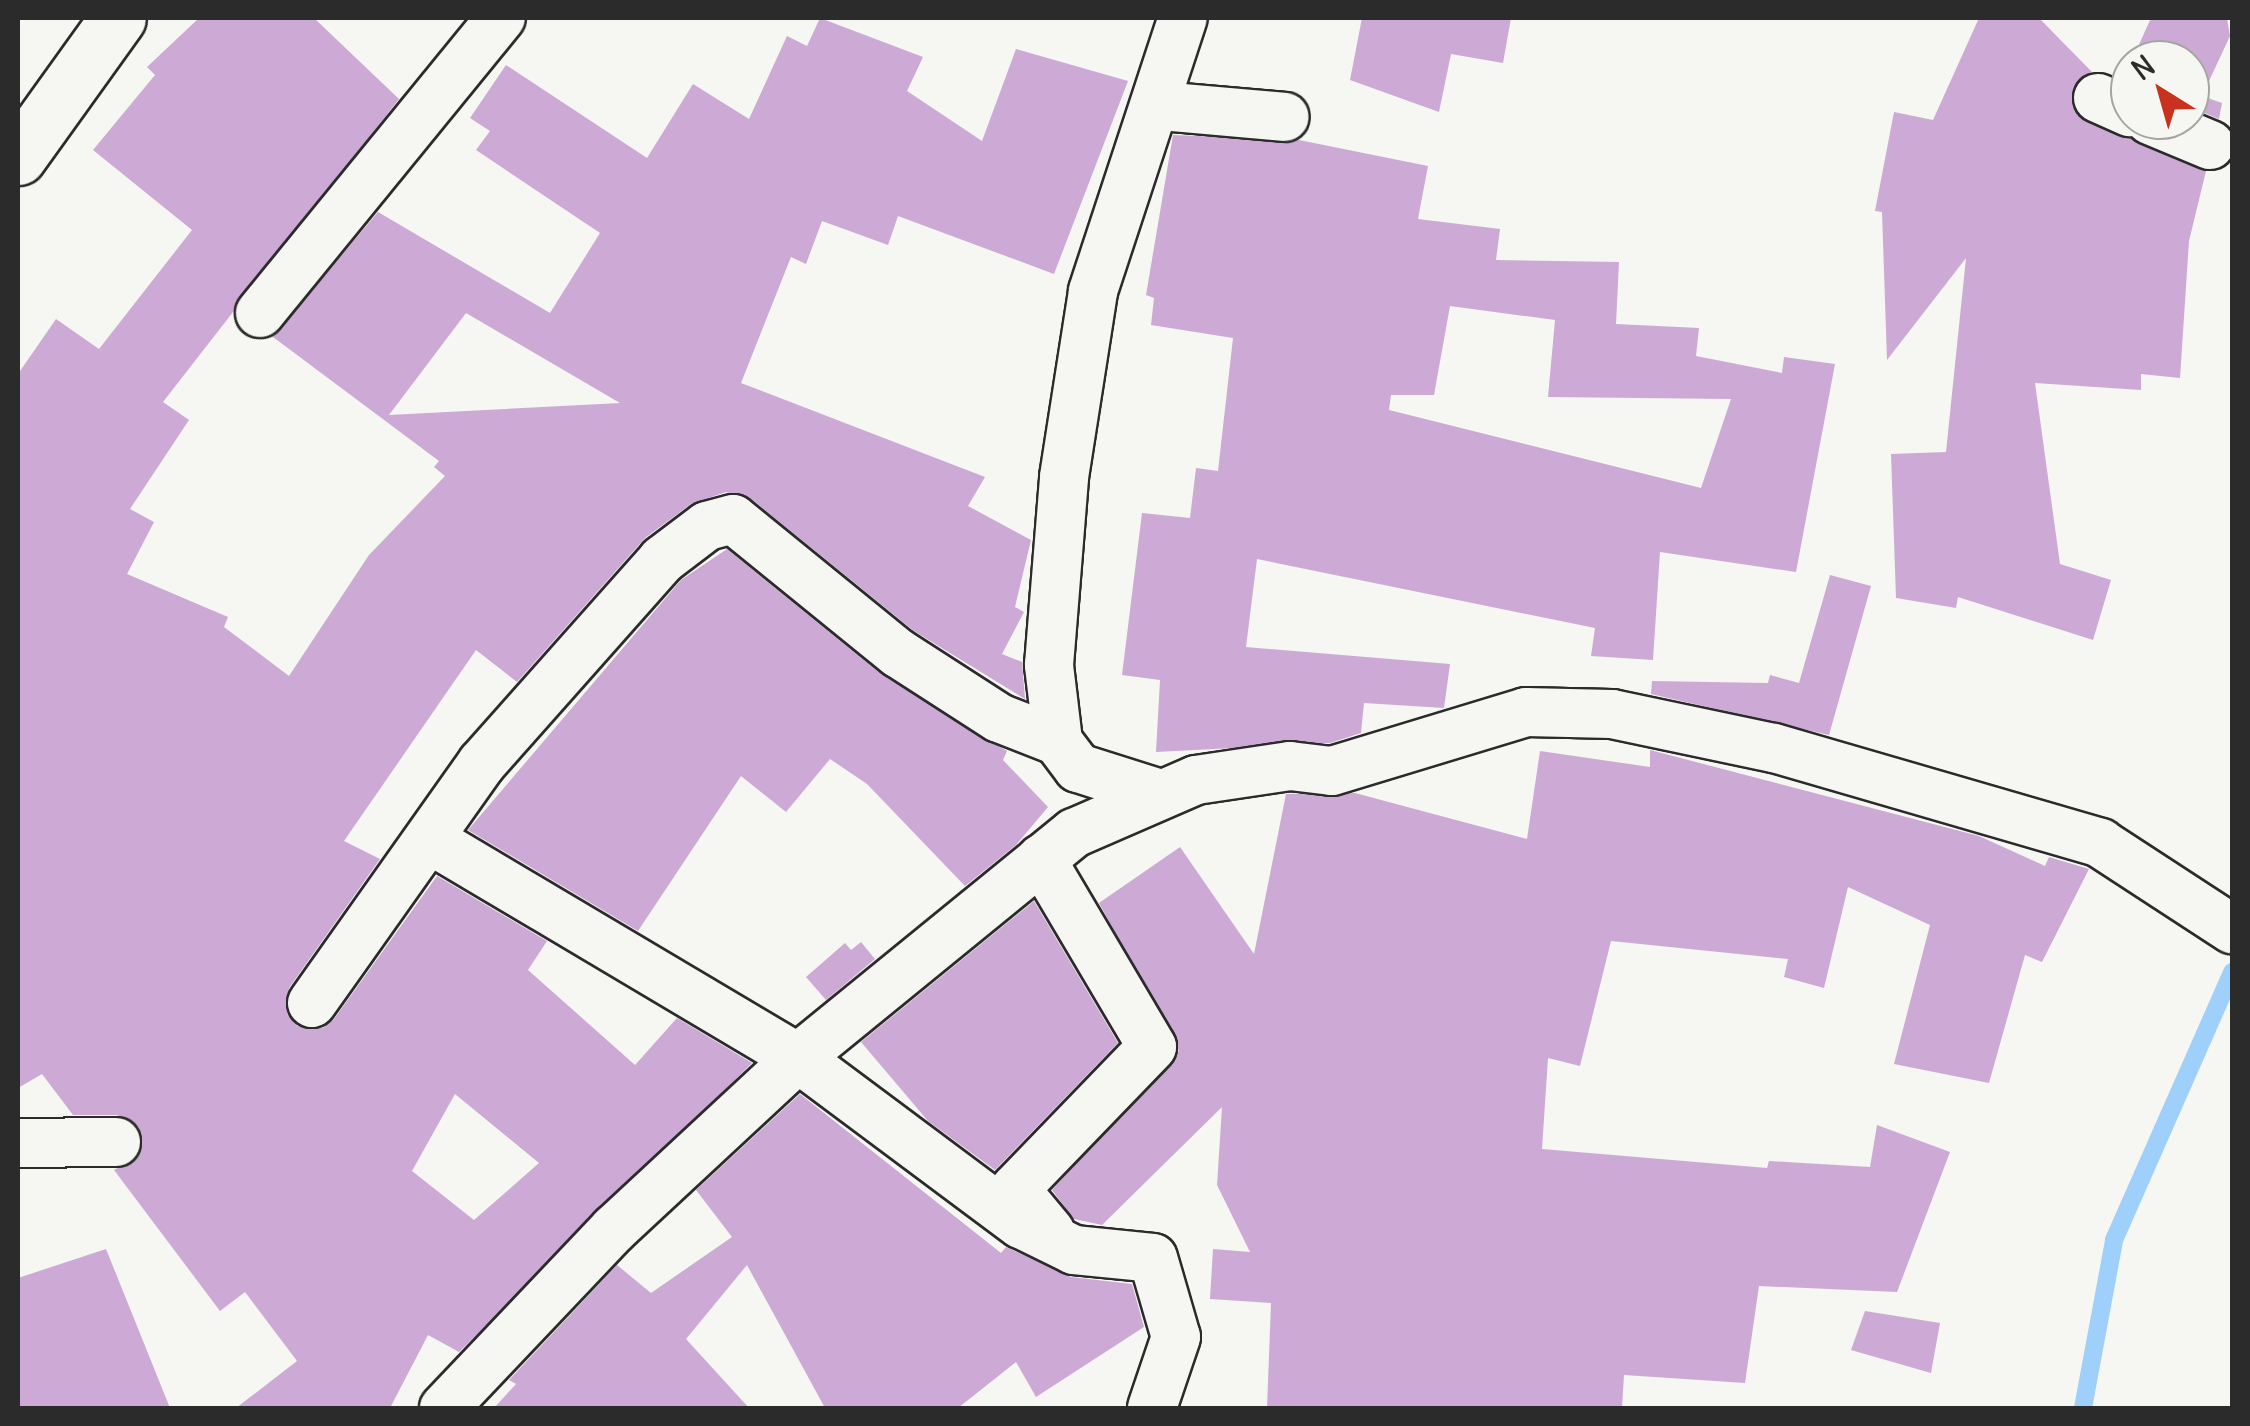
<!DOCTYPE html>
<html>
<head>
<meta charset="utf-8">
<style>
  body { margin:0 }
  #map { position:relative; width:2250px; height:1426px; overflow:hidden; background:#f6f6f2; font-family:Delius,sans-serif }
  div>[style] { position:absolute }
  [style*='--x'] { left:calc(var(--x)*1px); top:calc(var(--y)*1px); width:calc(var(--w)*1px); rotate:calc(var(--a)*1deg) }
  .stream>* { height:18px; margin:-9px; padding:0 9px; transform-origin:9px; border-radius:9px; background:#9ed0fb }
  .building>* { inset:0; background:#ccaad5 }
  .roads { filter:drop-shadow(2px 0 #2b2b2b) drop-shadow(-2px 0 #2b2b2b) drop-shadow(0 2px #2b2b2b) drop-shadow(0 -2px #2b2b2b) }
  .street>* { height:48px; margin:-24px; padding:0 24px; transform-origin:24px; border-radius:24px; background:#f6f6f2 }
  .secondary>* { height:55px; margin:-27.5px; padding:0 27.5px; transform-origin:27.5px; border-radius:27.5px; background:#f6f6f2 }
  span { translate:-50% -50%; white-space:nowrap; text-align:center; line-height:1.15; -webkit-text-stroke:8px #f6f6f2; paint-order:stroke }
  .frame { position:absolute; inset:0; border:20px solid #2b2b2b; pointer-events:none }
  .north { position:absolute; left:2110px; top:40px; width:100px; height:100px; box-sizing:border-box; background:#f6f6f2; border:2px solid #a5a5a2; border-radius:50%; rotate:323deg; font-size:28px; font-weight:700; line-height:40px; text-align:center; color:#2b2b2b }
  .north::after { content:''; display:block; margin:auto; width:35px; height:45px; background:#c8321e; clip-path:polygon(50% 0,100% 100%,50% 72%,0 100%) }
</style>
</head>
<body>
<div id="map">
  <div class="stream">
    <i style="--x:2083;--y:1408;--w:171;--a:-79.5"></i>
    <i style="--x:2114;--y:1240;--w:293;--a:-66.2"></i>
  </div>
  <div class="building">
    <i style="clip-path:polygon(evenodd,199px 18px,314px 18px,399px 99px,163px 402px,189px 420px,130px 509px,154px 522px,127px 574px,228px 617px,224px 627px,289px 676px,369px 555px,445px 476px,434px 467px,439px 461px,273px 337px,378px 212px,550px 313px,600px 233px,476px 150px,490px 131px,470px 118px,506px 65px,647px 158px,693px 84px,749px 119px,787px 36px,807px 46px,820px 18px,923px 57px,907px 91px,982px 141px,1016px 49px,1128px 81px,1054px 274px,898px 216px,888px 245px,822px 221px,806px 264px,791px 257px,741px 383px,985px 477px,968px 506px,1031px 540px,1015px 607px,1024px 612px,1002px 654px,1022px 662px,1025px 699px,914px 631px,750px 498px,726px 492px,691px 504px,645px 538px,517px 682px,476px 650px,344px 841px,380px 859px,289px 988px,287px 1014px,297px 1026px,323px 1028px,334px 1019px,437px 876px,547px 941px,528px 970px,635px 1065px,677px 1018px,752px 1063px,459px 1352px,428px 1335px,390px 1408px,236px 1408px,297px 1361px,245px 1292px,220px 1311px,114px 1170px,139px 1156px,139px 1127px,117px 1115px,73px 1115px,42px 1074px,18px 1088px,18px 374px,56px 319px,99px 349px,192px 230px,93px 150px,155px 75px,147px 67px,199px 18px,466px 313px,620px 403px,389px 415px,466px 313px,199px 18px,455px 1094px,539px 1163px,474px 1220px,412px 1171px,455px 1094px)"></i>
    <i style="clip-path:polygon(1362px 18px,1511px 18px,1503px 63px,1451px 54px,1439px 112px,1350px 80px)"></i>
    <i style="clip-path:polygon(1979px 18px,2039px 18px,2092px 72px,2073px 88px,2077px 115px,2206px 171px,2189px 241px,2180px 378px,2141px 374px,2141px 390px,2035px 383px,2060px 564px,2111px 580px,2093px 640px,1958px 597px,1956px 608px,1896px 598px,1891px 454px,1946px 452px,1966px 258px,1887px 360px,1882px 212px,1875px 211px,1894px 112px,1933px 120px)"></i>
    <i style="clip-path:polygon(2151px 18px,2227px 18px,2230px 36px,2202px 96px,2222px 103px,2219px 119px,2190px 107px,2190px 60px,2132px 60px)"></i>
    <i style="clip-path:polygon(evenodd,1173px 135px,1299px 140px,1428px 166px,1418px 219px,1500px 229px,1496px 260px,1619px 262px,1616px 324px,1699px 328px,1696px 356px,1782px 373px,1784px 357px,1835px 364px,1796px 572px,1660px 552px,1653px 660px,1591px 656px,1595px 628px,1257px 559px,1246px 647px,1450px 664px,1444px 708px,1364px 703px,1361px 733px,1330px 743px,1156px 752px,1160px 680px,1122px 675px,1142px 513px,1190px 518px,1196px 468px,1218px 471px,1233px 338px,1151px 325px,1154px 298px,1146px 295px,1173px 135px,1450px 306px,1555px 320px,1548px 397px,1731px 399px,1701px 488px,1389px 410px,1391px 395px,1434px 395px,1450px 306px)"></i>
    <i style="clip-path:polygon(727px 549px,881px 674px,1007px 751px,1003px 760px,1048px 807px,1016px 845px,965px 886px,867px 784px,830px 759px,786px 812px,741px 776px,638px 931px,468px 830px,681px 580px)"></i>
    <i style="clip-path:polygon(1830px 575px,1871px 586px,1829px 735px,1651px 694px,1652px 681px,1768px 683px,1770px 675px,1799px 683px)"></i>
    <i style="clip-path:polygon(1650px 750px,1979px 836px,2045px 866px,2049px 857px,2089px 869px,2042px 962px,2025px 955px,1989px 1083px,1894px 1064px,1930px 925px,1848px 887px,1824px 988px,1784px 977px,1788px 959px,1611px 941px,1580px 1066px,1548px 1058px,1542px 1149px,1767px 1168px,1769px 1161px,1870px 1167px,1877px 1125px,1950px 1152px,1897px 1292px,1759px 1286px,1745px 1383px,1624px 1375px,1622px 1408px,1267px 1408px,1271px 1303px,1210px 1299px,1213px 1249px,1250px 1252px,1217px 1185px,1222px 1107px,1102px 1225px,1074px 1219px,1052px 1190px,1179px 1051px,1099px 903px,1180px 847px,1254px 954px,1286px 794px,1355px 793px,1527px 839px,1540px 751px,1650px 767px)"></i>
    <i style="clip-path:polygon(1034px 901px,1118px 1043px,995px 1170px,928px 1121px,861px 1042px)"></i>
    <i style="clip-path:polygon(861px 942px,875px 959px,826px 1000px,806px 977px,845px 943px,851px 950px)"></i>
    <i style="clip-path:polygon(800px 1094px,1001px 1253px,1006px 1247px,1071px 1277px,1132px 1284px,1144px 1327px,1036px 1397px,1016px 1362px,958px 1408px,825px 1408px,747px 1265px,686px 1339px,749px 1408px,494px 1408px,516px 1384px,509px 1380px,617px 1265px,651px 1293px,732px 1237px,696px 1190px)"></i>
    <i style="clip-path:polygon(106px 1249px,170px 1408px,18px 1408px,18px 1278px)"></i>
    <i style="clip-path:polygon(1865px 1311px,1940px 1323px,1931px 1373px,1851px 1350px)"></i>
  </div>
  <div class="roads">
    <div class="street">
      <i style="--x:2098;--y:98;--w:35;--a:24"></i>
      <i style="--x:1160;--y:106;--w:125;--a:5"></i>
      <i style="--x:2150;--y:120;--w:65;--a:22.6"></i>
      <i style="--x:260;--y:313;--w:381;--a:-50.8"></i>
      <i style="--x:1157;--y:793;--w:83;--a:-162.4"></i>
      <i style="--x:1078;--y:768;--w:34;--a:-127"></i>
      <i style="--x:1058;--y:741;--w:77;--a:-96.8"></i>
      <i style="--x:1049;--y:665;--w:189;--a:-85.4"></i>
      <i style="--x:1064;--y:477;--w:188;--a:-81.1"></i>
      <i style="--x:1093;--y:291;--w:287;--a:-71.8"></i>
      <i style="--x:429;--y:839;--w:429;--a:30.7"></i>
      <i style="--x:798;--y:1058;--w:278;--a:36.7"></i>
      <i style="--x:1021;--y:1224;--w:59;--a:26.1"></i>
      <i style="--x:1074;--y:1250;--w:79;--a:5.8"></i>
      <i style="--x:1153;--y:1258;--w:82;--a:73.8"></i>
      <i style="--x:1176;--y:1337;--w:75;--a:108.7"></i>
      <i style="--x:1041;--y:859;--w:218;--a:59.4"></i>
      <i style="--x:1152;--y:1047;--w:197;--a:134"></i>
      <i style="--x:1015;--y:1189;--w:55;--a:50.2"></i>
      <i style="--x:312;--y:1003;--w:294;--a:-54.7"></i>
      <i style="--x:482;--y:763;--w:271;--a:-48.4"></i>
      <i style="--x:662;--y:560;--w:56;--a:-37.1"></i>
      <i style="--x:707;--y:526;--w:27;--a:-15"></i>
      <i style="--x:733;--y:519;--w:213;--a:39.1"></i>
      <i style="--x:898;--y:653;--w:120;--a:32.8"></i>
      <i style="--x:999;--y:718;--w:63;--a:21.3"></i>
      <i style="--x:18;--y:1143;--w:98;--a:-0.6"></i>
      <i style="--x:444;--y:1408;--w:247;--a:-46.5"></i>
      <i style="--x:614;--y:1229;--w:251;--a:-42.9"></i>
      <i style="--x:798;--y:1058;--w:356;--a:-39.2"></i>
      <i style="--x:1074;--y:833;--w:133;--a:-23.5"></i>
      <i style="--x:1196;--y:780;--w:95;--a:-8.5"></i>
      <i style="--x:1290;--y:766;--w:42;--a:6.8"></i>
      <i style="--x:1332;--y:771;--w:203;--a:-16.9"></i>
      <i style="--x:1526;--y:712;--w:86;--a:1.3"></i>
      <i style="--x:1612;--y:714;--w:166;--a:11.9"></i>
      <i style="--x:1774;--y:748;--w:340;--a:16.2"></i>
      <i style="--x:2100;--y:843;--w:158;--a:33.1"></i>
    </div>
    <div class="secondary">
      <i style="--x:18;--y:157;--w:171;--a:-54.3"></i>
    </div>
  </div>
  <div class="frame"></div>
  <div class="north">N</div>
</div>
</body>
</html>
